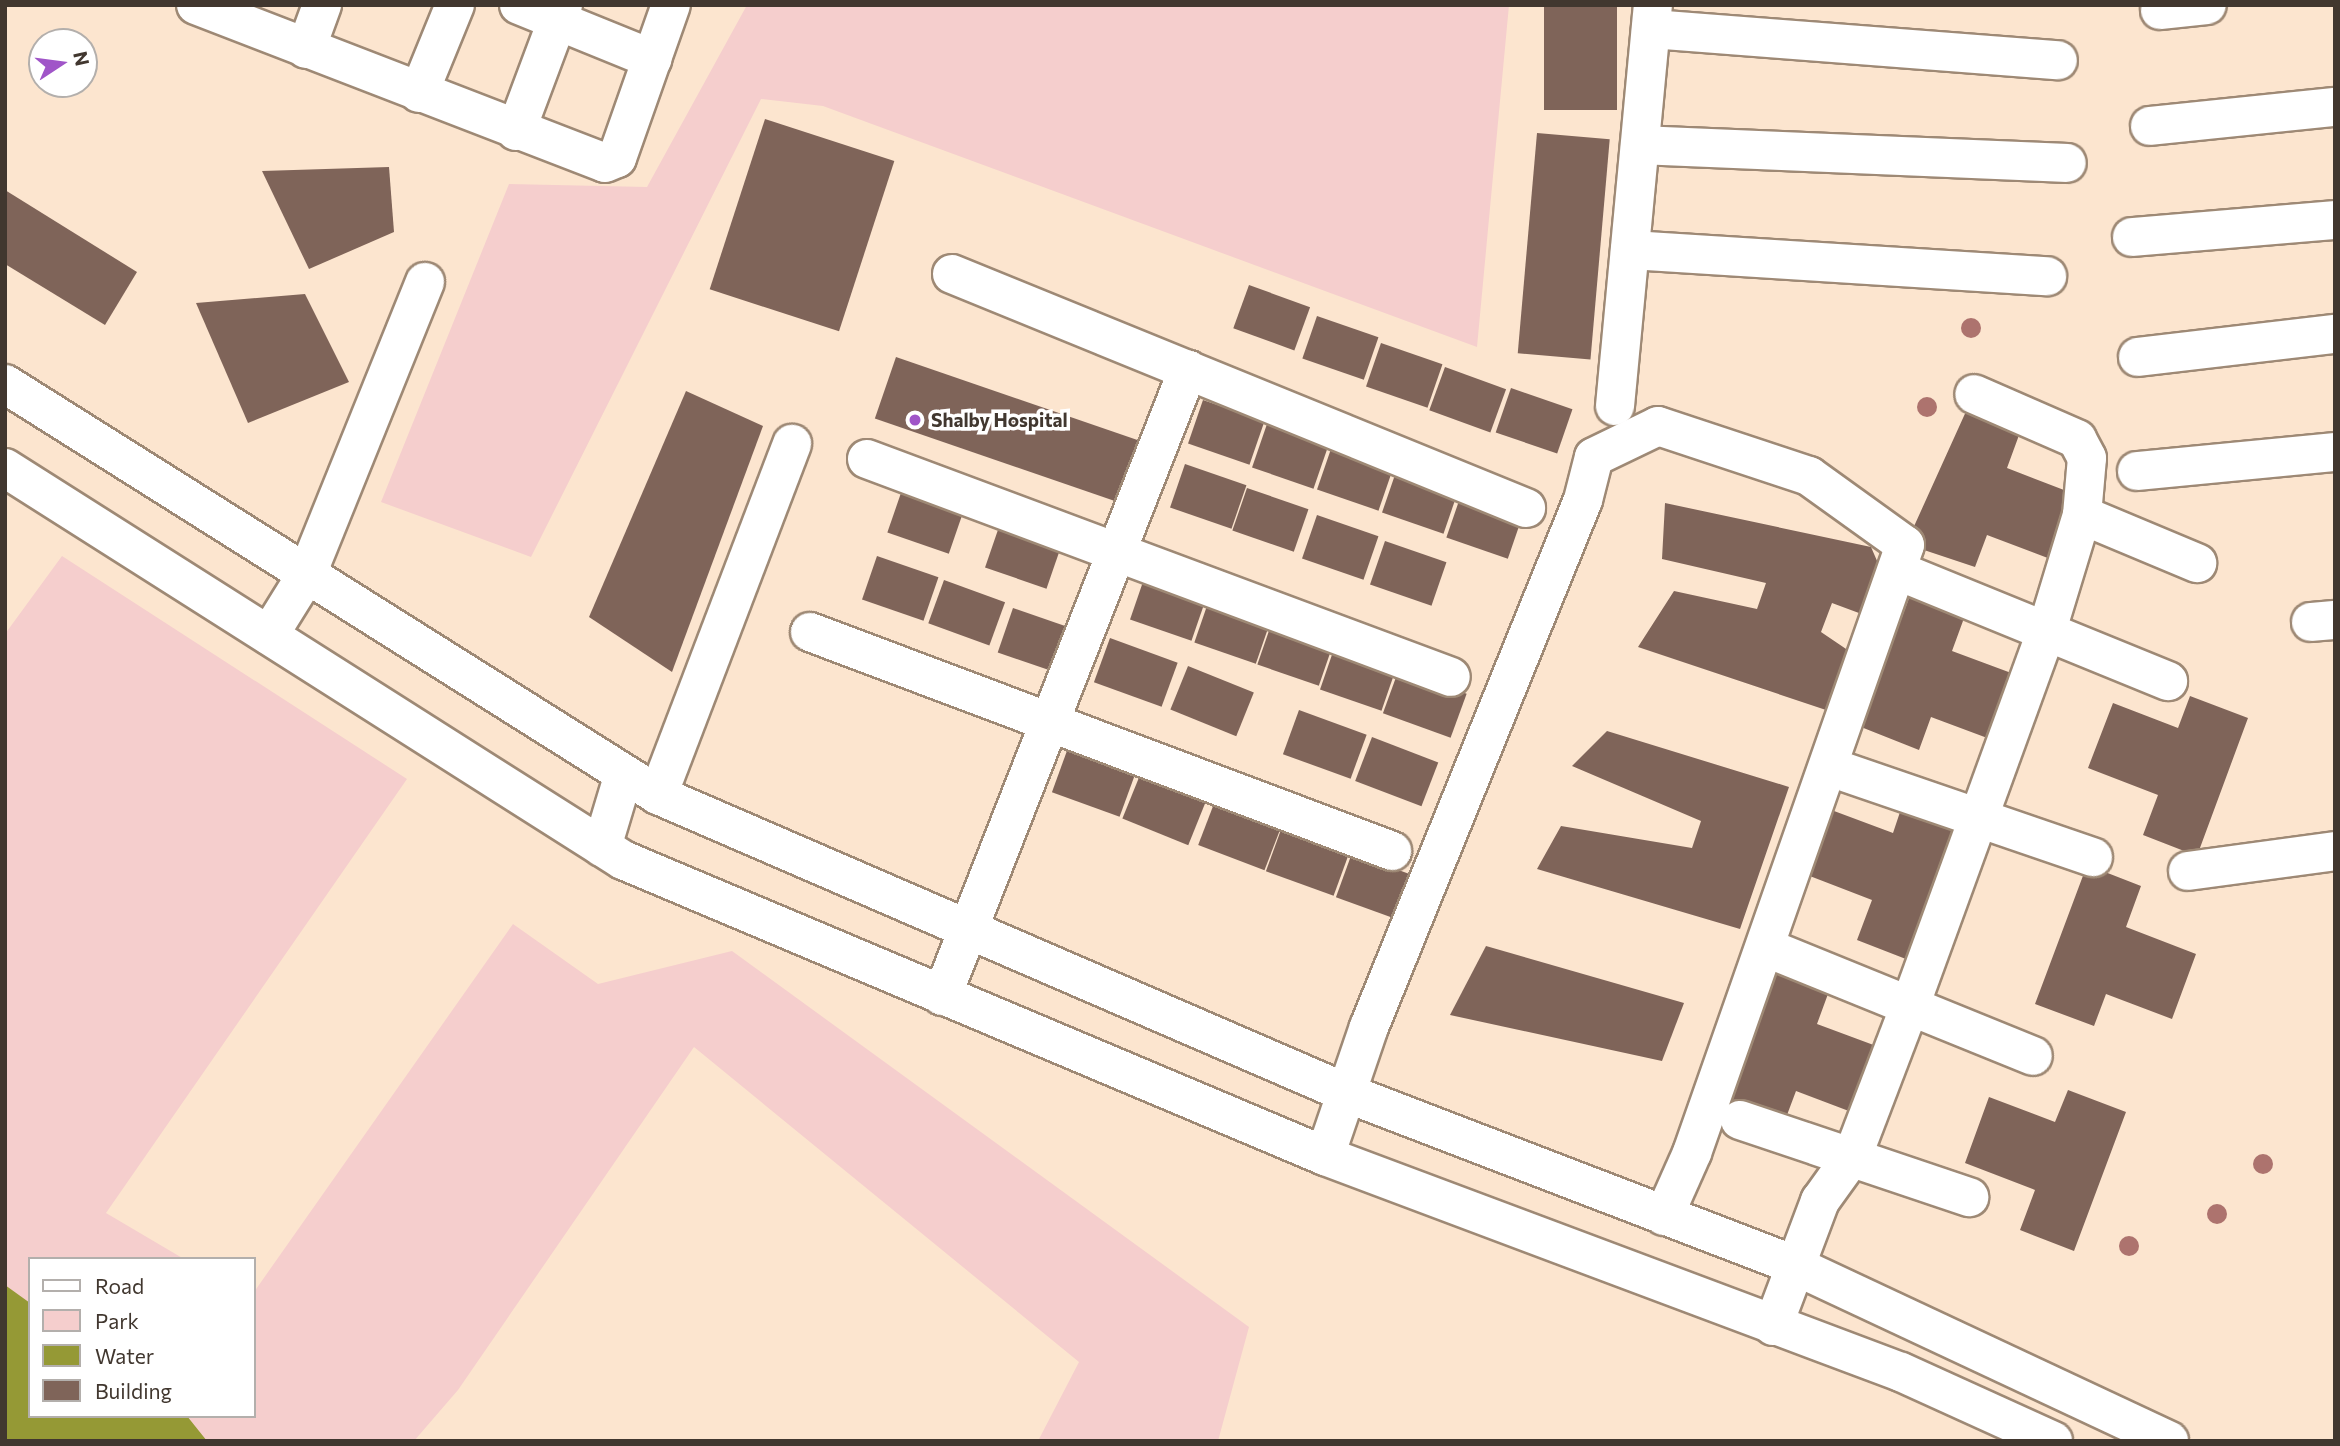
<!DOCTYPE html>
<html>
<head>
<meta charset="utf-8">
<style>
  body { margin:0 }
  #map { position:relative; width:2340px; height:1446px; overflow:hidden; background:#fce5cf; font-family:Commissioner,sans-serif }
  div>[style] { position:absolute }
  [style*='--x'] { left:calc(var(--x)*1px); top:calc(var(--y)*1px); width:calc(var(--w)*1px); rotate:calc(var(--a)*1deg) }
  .green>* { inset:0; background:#f5cecd }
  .water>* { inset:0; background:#959935 }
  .building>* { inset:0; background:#7f6459; transform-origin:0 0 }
  .roads { filter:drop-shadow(2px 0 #9e8975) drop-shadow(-2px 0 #9e8975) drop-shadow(0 2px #9e8975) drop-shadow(0 -2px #9e8975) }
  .minor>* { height:38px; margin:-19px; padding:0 19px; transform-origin:19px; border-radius:19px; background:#fff }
  .trees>* { width:20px; height:20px; margin:-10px; border-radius:50%; background:#ad736e }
  .dots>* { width:19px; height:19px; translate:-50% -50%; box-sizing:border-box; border:4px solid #fff; border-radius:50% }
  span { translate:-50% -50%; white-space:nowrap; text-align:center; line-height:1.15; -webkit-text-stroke:7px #fff; paint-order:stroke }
  .poi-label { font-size:19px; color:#41372f; font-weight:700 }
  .left { translate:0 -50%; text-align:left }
  .frame { position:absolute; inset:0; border:7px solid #41372f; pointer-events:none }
  .legend { position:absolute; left:28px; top:1257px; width:228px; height:161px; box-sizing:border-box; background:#fff; border:2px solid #b3afac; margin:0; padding:9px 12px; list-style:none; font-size:21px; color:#41372f }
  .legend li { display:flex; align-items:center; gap:14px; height:35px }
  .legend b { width:35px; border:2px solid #b3afac }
  .north { position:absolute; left:28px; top:28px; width:70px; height:70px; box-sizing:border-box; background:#fff; border:2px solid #b3afac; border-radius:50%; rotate:77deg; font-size:19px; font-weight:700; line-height:28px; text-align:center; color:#41372f }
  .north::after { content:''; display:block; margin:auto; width:24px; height:32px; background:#a055c8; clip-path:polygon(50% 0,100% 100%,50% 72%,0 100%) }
</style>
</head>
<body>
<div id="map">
  <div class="green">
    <i style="clip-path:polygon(747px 5px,1509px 5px,1477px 347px,823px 106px,761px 99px,531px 557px,381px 502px,509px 184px,647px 187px)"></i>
    <i style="clip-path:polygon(62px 556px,407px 779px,106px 1213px,184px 1259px,30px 1259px,30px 1416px,254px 1416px,254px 1292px,513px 924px,598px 984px,732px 951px,1249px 1327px,1218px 1441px,1038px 1441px,1079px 1362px,694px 1047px,458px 1390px,414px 1441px,5px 1441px,5px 634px)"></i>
  </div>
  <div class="water">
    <i style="clip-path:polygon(5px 1285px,30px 1303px,30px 1416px,187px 1416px,207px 1441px,5px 1441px)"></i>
  </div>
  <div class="building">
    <i style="left:1544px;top:5px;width:73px;height:105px"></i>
    <i style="left:765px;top:119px;width:136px;height:179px;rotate:18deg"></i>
    <i style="left:1537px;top:133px;width:73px;height:221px;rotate:5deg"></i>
    <i style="clip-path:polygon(389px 167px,394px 232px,309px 269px,262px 171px)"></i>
    <i style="clip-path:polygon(5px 190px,137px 272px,105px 325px,5px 264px)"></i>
    <i style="left:1249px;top:285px;width:65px;height:46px;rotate:20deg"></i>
    <i style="clip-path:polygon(305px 294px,349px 382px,248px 423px,196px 303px)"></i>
    <i style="left:1317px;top:316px;width:65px;height:45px;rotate:19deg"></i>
    <i style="left:1381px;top:343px;width:65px;height:46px;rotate:19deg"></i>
    <i style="left:896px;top:357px;width:263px;height:65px;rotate:19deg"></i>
    <i style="left:1445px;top:367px;width:65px;height:46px;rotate:20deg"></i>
    <i style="left:1511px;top:388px;width:65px;height:47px;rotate:19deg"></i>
    <i style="clip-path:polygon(686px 391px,763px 426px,672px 672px,589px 617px)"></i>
    <i style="left:1203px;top:400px;width:65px;height:46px;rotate:19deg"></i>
    <i style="clip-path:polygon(1968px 407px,2022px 427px,2007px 468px,2077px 495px,2053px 560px,1987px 535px,1975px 567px,1906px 544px)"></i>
    <i style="left:1267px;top:424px;width:65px;height:46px;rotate:19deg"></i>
    <i style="left:1332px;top:446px;width:65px;height:46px;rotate:19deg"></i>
    <i style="left:1185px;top:464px;width:65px;height:46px;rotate:19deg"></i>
    <i style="left:1397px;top:469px;width:65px;height:46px;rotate:19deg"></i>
    <i style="left:1247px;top:488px;width:65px;height:45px;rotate:19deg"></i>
    <i style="left:902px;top:490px;width:65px;height:45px;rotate:19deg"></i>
    <i style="left:1461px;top:495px;width:65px;height:45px;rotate:19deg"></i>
    <i style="clip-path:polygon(1665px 503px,1871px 547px,1891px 593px,1867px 616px,1832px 603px,1821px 632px,1852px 653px,1832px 712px,1638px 647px,1674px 591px,1757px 609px,1766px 583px,1662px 559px)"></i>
    <i style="left:1317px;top:515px;width:65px;height:46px;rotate:19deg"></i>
    <i style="left:1000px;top:524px;width:65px;height:46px;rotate:19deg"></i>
    <i style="left:1385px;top:541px;width:65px;height:46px;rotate:19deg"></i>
    <i style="left:877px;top:556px;width:65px;height:46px;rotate:19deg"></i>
    <i style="left:1145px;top:576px;width:65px;height:46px;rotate:19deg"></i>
    <i style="left:944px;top:580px;width:65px;height:46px;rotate:20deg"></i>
    <i style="clip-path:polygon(1912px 590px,1967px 610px,1952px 651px,2022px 677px,1998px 742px,1931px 717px,1919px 750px,1861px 727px)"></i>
    <i style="left:1209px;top:600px;width:65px;height:45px;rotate:19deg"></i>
    <i style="left:1013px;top:608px;width:65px;height:47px;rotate:19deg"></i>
    <i style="left:1272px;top:622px;width:65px;height:45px;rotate:19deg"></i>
    <i style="left:1110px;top:638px;width:72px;height:47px;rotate:20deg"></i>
    <i style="left:1335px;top:646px;width:65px;height:46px;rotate:19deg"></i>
    <i style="left:1188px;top:666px;width:71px;height:47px;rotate:22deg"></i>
    <i style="left:1399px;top:669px;width:72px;height:47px;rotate:20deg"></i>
    <i style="clip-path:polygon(2190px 696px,2248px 718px,2197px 856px,2143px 835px,2158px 795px,2088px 768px,2113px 703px,2178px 728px)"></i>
    <i style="left:1299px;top:710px;width:72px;height:47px;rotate:20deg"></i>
    <i style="clip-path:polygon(1607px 731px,1789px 787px,1740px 929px,1537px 869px,1561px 826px,1692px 848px,1701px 821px,1572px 766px)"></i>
    <i style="left:1372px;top:737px;width:71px;height:47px;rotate:21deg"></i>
    <i style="left:1068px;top:748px;width:72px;height:47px;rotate:20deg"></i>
    <i style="left:1140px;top:775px;width:71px;height:47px;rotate:22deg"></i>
    <i style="clip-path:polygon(1904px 800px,1963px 823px,1911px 961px,1857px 940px,1872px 900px,1802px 873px,1826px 808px,1893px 833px)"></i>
    <i style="left:1215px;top:801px;width:71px;height:47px;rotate:21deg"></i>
    <i style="left:1282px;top:827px;width:72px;height:47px;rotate:20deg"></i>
    <i style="left:1352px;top:853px;width:72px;height:47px;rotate:20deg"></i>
    <i style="clip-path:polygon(2087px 865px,2141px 886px,2126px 927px,2196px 954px,2172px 1019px,2106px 994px,2094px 1026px,2035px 1004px)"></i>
    <i style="clip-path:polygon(1486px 946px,1684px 1003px,1662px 1061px,1450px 1015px)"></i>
    <i style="clip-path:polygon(1778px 963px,1832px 983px,1817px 1024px,1887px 1050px,1862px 1116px,1796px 1091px,1784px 1123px,1726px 1101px)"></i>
    <i style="clip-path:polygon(2068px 1090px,2126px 1112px,2074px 1251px,2020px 1230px,2035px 1190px,1965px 1163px,1989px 1097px,2055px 1122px)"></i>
  </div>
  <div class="roads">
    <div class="minor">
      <i style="--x:196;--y:5;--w:438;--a:21.1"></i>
      <i style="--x:605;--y:163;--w:13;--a:-23"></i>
      <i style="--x:617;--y:158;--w:162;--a:-70.6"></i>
      <i style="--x:519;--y:5;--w:144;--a:22.1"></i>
      <i style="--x:2160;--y:10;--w:47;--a:-6.1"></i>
      <i style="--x:1651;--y:29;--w:408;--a:4.4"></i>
      <i style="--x:306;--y:49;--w:47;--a:-70"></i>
      <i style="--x:419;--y:93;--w:95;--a:-67.8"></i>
      <i style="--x:2150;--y:126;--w:186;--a:-5.9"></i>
      <i style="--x:516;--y:131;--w:134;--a:-69.5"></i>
      <i style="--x:1640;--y:145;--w:427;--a:2.4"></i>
      <i style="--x:2132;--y:237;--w:204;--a:-4.8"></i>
      <i style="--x:1630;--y:250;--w:418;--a:3.6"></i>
      <i style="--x:952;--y:274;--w:620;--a:22.18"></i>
      <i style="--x:2138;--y:357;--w:198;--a:-6.7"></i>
      <i style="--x:5;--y:384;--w:772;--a:32.19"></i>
      <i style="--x:658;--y:795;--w:753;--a:23.4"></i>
      <i style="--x:1349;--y:1094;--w:479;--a:21"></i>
      <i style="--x:1796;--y:1266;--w:412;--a:25.1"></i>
      <i style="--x:1615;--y:406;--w:403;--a:-84.6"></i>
      <i style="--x:867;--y:459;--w:623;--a:20.47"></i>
      <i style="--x:5;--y:468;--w:732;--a:32.39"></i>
      <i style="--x:623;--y:860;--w:762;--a:22.86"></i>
      <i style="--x:1325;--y:1156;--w:615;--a:20.56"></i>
      <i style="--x:1901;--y:1372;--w:167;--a:24.4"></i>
      <i style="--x:2137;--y:471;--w:199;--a:-5.5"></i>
      <i style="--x:2082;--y:515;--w:125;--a:22.7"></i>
      <i style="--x:1908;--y:575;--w:281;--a:22.2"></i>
      <i style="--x:2311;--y:622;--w:24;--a:-5"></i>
      <i style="--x:810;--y:632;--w:622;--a:20.62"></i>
      <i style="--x:269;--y:635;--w:72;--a:-58.1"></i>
      <i style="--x:307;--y:574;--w:315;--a:-68"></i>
      <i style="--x:1847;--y:773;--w:260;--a:18.9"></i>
      <i style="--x:658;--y:795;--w:376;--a:-69.1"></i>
      <i style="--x:602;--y:847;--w:73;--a:-73.3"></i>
      <i style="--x:2188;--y:871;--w:148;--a:-7.7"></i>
      <i style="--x:1777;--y:952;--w:276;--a:22.1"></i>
      <i style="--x:942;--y:996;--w:673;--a:-68.55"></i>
      <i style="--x:1740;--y:1120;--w:242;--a:18.6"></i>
      <i style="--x:1325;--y:1156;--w:136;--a:-71.2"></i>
      <i style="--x:1369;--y:1027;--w:569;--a:-67.9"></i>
      <i style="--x:1583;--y:500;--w:44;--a:-75.7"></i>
      <i style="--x:1594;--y:457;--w:71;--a:-25.8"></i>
      <i style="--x:1658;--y:426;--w:159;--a:18.3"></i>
      <i style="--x:1809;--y:476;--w:118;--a:35.7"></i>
      <i style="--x:1905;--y:545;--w:644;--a:109.31"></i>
      <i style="--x:1692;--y:1153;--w:69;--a:114"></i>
      <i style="--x:1773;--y:1326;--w:134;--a:-69.4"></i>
      <i style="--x:1820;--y:1201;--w:57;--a:-54.3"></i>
      <i style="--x:1853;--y:1155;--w:160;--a:-69.1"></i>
      <i style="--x:1910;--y:1006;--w:400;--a:-70"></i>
      <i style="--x:2047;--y:630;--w:120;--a:-73.1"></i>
      <i style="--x:2082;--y:515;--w:57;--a:-85"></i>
      <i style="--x:2087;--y:458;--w:21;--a:-118"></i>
      <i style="--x:2077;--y:439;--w:112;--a:-156.4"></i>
    </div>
  </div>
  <div class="trees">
    <i style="left:1971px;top:328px"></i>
    <i style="left:1927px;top:407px"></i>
    <i style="left:2263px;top:1164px"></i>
    <i style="left:2217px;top:1214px"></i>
    <i style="left:2129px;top:1246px"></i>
  </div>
  <div class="dots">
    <i style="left:915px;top:420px;background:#a055c8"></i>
  </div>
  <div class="poi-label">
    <span class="left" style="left:931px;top:420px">Shalby Hospital</span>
  </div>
  <div class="frame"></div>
  <ul class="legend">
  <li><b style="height:9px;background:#fff"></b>Road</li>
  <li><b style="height:19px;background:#f5cecd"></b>Park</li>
  <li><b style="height:19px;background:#959935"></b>Water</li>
  <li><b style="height:19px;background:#7f6459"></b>Building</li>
  </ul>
  <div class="north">N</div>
</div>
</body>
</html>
